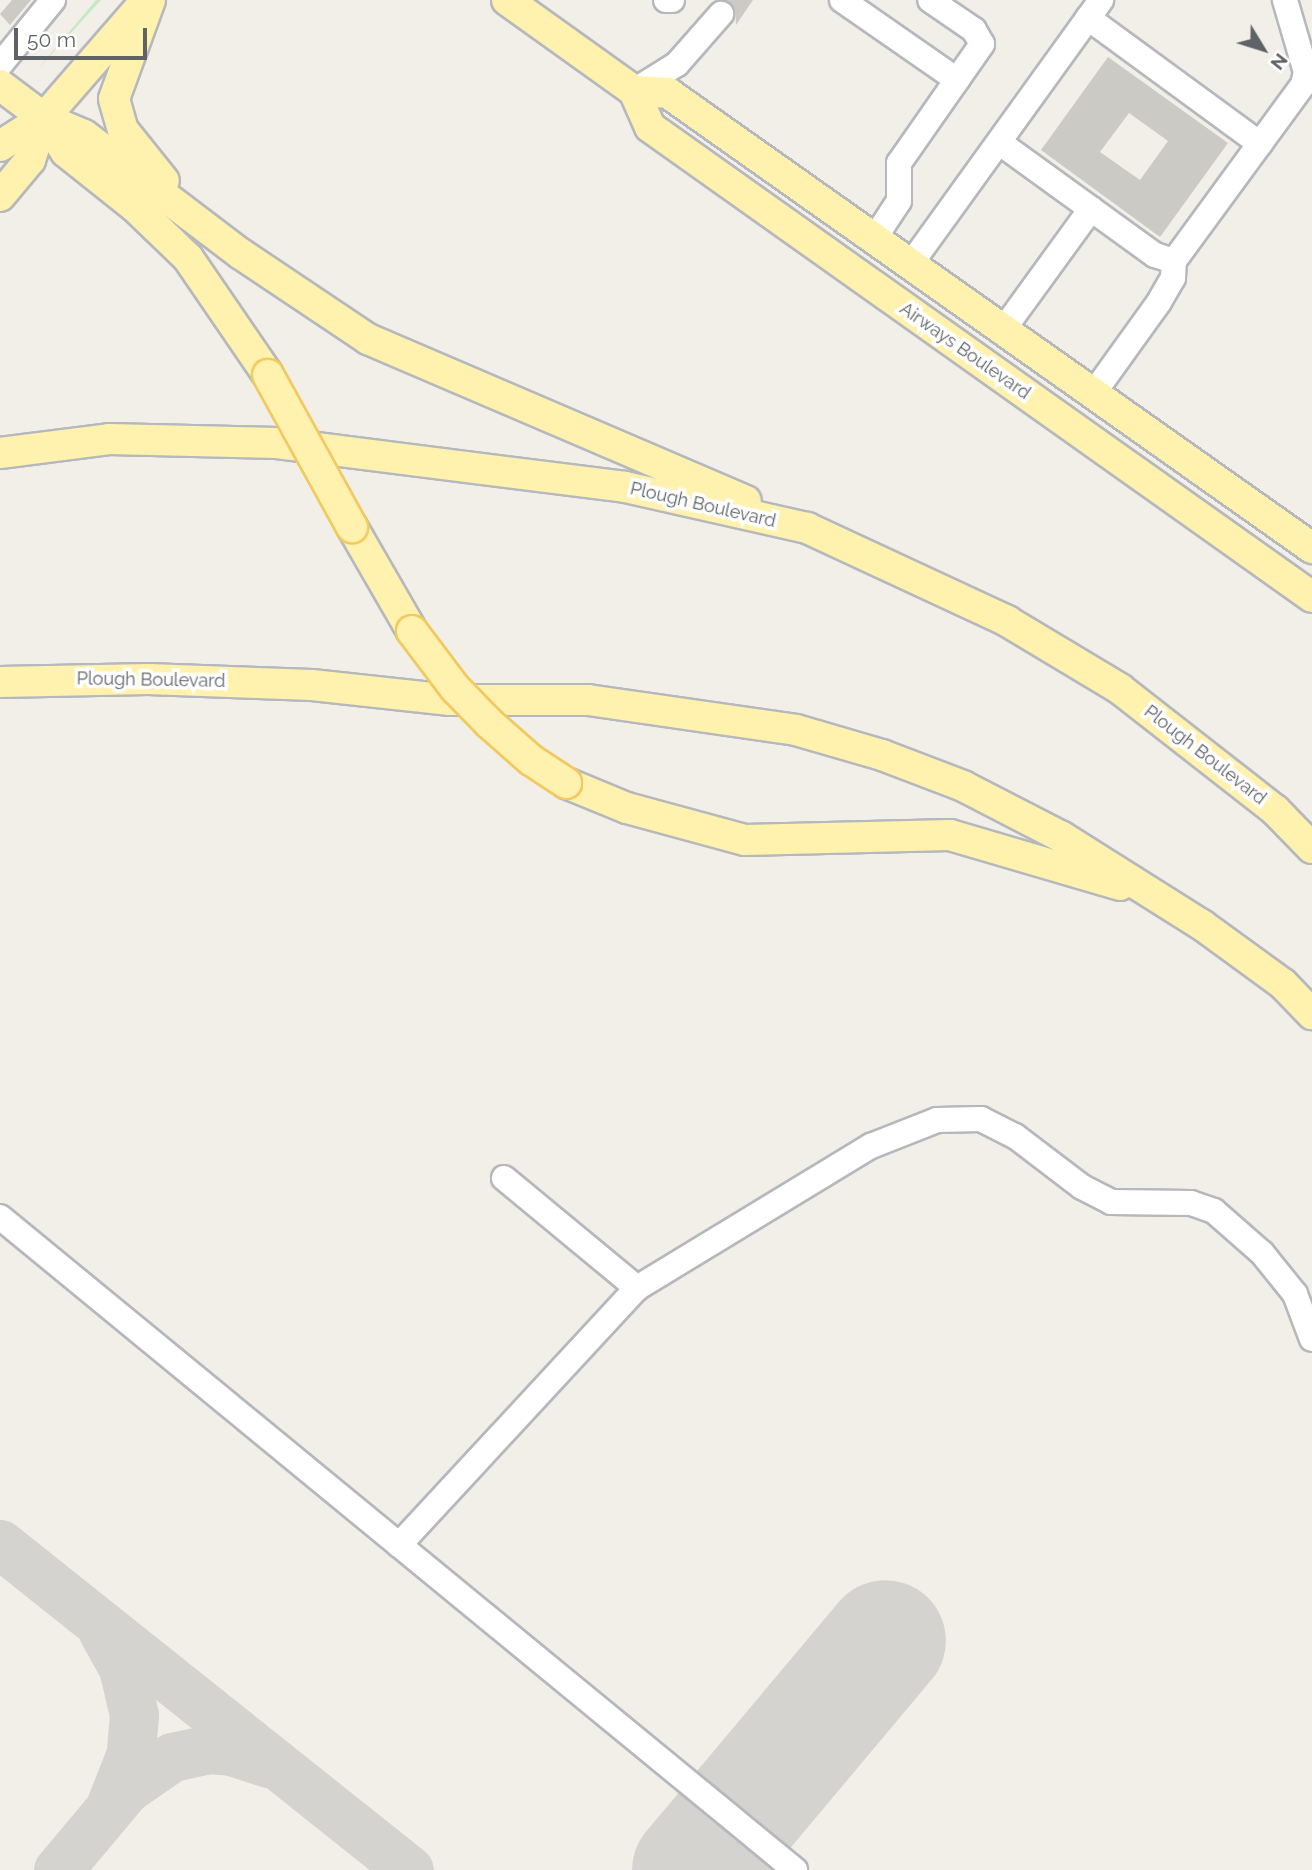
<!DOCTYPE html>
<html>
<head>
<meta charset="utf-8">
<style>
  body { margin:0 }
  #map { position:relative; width:1312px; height:1870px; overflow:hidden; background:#f1efe8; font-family:Raleway,sans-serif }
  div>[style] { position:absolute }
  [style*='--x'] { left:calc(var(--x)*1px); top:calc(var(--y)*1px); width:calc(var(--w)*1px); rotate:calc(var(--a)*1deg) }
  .green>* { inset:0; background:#c5e8c5 }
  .taxiway>* { height:49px; margin:-24.5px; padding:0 24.5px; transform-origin:24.5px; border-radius:24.5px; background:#d4d3d0 }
  .runway>* { height:121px; margin:-60.5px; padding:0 60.5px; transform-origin:60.5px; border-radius:60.5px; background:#d4d3d0 }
  .building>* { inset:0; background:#cccac5 }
  .roads { filter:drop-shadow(2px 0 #b5b8bc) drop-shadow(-2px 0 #b5b8bc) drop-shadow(0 2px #b5b8bc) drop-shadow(0 -2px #b5b8bc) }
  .minor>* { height:24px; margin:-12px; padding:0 12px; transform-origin:12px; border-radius:12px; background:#fff }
  .major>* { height:30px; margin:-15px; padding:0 15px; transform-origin:15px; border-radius:15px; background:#fff2af }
  .bridges { filter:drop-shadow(2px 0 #f2c960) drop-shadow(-2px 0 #f2c960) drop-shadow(0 2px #f2c960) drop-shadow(0 -2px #f2c960) }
  .major-bridge>* { height:30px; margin:-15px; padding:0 15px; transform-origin:15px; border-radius:15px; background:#fff2af }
  span { translate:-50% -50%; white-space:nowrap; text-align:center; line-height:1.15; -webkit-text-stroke:7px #fff; paint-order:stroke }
  .street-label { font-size:18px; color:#5f6368 }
  .north { position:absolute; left:1228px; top:14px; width:70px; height:70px; -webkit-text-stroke:5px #fff; paint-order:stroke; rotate:128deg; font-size:19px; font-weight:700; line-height:28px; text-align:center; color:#5f6368 }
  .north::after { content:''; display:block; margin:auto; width:24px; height:32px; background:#5f6368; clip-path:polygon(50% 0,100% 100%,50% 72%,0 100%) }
  .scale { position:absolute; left:14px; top:28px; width:133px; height:32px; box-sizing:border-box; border:4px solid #5f6368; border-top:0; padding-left:9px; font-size:21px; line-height:24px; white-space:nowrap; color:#5f6368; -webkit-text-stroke:5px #fff; paint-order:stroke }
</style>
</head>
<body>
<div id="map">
  <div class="green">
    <i style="clip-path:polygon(96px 0,101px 0,37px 70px)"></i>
  </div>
  <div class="taxiway">
    <i style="--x:0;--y:1544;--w:523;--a:38.56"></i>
    <i style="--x:103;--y:1632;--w:41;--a:60.9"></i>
    <i style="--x:123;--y:1668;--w:48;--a:76.8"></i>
    <i style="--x:134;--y:1715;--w:38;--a:95"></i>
    <i style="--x:131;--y:1753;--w:55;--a:111.4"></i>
    <i style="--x:58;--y:1870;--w:106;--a:-50"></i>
    <i style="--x:126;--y:1789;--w:56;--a:-34.8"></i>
    <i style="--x:172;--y:1757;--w:38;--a:-12"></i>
    <i style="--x:209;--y:1749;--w:22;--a:5"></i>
    <i style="--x:231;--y:1751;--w:39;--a:18"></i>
  </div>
  <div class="runway">
    <i style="--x:692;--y:1870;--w:300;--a:-50"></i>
  </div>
  <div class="building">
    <i style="clip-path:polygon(12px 0,31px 0,10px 25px,0 14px)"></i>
    <i style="clip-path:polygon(725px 0,753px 0,736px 25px,735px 9px)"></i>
    <i style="clip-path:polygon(evenodd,1108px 57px,1228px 143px,1160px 237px,1041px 150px,1108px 57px,1129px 113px,1168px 141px,1140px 180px,1100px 152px,1129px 113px)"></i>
  </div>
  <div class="roads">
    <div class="minor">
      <i style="--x:666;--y:0;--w:6;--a:0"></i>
      <i style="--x:842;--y:0;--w:140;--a:34.8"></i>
      <i style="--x:1088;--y:18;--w:213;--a:36.2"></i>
      <i style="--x:0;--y:65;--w:84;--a:-50.8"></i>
      <i style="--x:634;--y:91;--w:51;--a:-32.1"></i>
      <i style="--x:677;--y:64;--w:67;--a:-48.7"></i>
      <i style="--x:1000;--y:143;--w:191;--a:35.9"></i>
      <i style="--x:1155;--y:255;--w:20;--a:18"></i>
      <i style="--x:1174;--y:261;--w:218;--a:-53.8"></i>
      <i style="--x:1303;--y:85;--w:13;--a:-77"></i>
      <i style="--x:1306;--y:72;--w:75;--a:-106.3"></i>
      <i style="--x:874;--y:239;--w:45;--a:-56.7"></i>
      <i style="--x:899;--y:201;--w:38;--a:-90"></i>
      <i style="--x:899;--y:163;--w:145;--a:-55.1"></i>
      <i style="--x:982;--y:44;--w:16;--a:-120"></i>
      <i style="--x:974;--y:30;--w:53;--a:-145.7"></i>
      <i style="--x:910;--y:265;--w:327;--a:-54.2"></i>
      <i style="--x:1003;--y:330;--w:150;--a:-54"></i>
      <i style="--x:1093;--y:394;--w:113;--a:-54.3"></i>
      <i style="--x:1159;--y:302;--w:28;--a:-60"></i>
      <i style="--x:1173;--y:278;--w:17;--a:-87"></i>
      <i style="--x:504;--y:1178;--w:173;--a:39.6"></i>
      <i style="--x:0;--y:1217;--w:1029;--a:39.4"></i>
      <i style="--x:399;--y:1545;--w:350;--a:-47.2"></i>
      <i style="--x:637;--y:1288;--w:274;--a:-31.3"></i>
      <i style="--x:871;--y:1146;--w:71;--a:-21.5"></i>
      <i style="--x:937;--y:1120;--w:44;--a:-1.3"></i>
      <i style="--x:981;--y:1119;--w:38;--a:27"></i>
      <i style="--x:1015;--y:1136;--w:84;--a:37.3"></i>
      <i style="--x:1082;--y:1187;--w:33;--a:27"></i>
      <i style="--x:1111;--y:1202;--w:80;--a:0.7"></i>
      <i style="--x:1191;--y:1203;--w:24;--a:19"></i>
      <i style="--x:1214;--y:1211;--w:64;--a:41.2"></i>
      <i style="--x:1262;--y:1253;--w:53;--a:51.2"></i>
      <i style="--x:1295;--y:1294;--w:48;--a:69.3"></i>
    </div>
    <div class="major">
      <i style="--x:150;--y:0;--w:105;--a:110"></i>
      <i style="--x:114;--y:99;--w:32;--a:74"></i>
      <i style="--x:123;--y:130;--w:65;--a:51.2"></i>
      <i style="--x:507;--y:0;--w:156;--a:35.6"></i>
      <i style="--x:634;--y:91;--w:39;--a:66"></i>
      <i style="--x:650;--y:127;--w:812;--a:35.37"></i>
      <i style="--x:0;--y:85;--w:55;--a:36.9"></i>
      <i style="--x:44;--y:118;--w:43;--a:23"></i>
      <i style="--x:84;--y:135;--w:197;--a:37.2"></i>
      <i style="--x:241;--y:254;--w:153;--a:33.8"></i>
      <i style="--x:368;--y:339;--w:411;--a:23.2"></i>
      <i style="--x:634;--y:91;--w:34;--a:3"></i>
      <i style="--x:668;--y:93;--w:789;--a:35.24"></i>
      <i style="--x:44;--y:118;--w:40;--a:57.1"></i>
      <i style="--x:66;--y:152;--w:87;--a:38.5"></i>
      <i style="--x:134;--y:206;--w:75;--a:43.9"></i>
      <i style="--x:188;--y:258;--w:142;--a:55.6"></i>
      <i style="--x:0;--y:146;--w:52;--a:-32.5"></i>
      <i style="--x:44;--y:118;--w:143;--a:-49"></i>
      <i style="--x:0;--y:196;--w:47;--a:-50.2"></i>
      <i style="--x:30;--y:160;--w:44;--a:-71.6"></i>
      <i style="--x:0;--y:453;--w:110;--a:-7.3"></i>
      <i style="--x:109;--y:439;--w:168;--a:1.4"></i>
      <i style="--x:277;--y:443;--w:351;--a:7.2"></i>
      <i style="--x:625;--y:487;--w:187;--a:12.7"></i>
      <i style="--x:807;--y:528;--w:221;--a:24.9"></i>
      <i style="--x:1007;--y:621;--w:132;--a:31"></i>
      <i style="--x:1120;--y:689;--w:197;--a:38"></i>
      <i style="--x:1275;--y:810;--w:53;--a:45.8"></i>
      <i style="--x:352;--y:527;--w:120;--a:60"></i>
      <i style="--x:0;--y:682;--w:148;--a:-1.2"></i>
      <i style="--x:148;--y:679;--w:164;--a:2.1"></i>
      <i style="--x:312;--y:685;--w:139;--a:6.2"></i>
      <i style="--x:450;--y:700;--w:138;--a:0"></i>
      <i style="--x:588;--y:700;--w:210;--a:8.2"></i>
      <i style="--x:796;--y:730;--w:90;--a:16.2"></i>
      <i style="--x:882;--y:755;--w:87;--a:20.9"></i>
      <i style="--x:963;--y:786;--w:111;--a:27.3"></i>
      <i style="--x:1062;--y:837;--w:165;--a:32.2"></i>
      <i style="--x:1202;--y:925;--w:100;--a:36.1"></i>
      <i style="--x:1283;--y:984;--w:42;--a:46"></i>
      <i style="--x:566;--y:783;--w:66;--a:22.3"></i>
      <i style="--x:627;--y:808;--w:122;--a:15.2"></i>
      <i style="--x:745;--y:840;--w:205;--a:-1.4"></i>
      <i style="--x:950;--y:835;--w:177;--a:16.4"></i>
    </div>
  </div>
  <div class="bridges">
    <div class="major-bridge">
      <i style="--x:268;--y:375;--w:174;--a:61.1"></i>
      <i style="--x:412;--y:631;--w:71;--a:53"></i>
      <i style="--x:455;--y:688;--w:49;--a:45.8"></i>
      <i style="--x:489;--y:723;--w:56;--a:41.4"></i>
      <i style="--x:531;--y:760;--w:42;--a:33.3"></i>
    </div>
  </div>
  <div class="street-label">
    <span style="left:965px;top:351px;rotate:35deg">Airways Boulevard</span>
    <span style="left:703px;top:505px;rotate:13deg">Plough Boulevard</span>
    <span style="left:151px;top:680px;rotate:1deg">Plough Boulevard</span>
    <span style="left:1205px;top:755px;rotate:38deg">Plough Boulevard</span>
  </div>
  <div class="north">N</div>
  <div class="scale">50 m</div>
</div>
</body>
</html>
